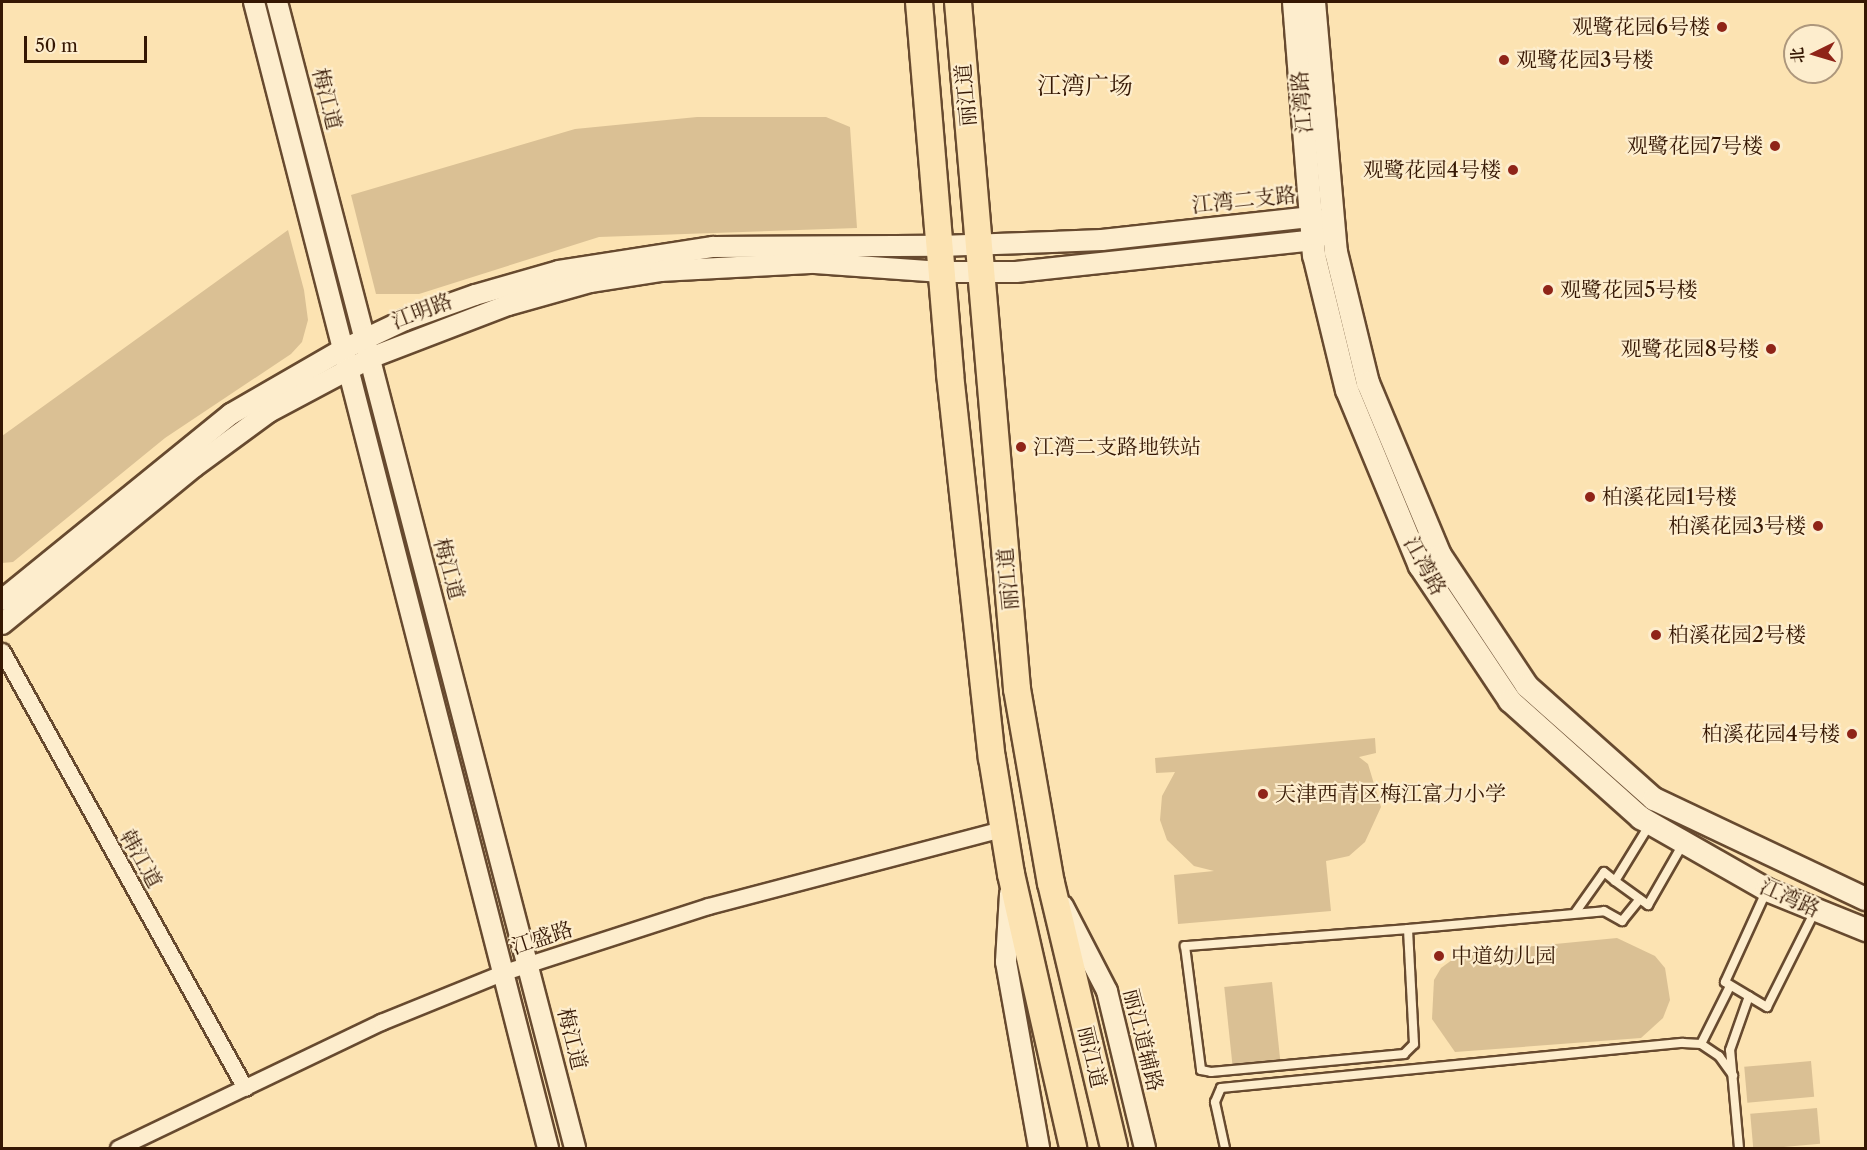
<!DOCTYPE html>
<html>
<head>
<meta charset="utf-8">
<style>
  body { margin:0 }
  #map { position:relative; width:1867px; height:1150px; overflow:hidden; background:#fce3b2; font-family:"Libre Caslon Text","Noto Serif SC",serif }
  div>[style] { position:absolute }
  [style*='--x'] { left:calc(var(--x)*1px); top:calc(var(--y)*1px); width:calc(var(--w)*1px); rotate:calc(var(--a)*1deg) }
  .green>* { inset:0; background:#dac094; transform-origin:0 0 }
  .roads { filter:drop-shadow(2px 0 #674a2f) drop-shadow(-2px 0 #674a2f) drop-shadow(0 2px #674a2f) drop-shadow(0 -2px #674a2f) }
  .service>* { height:8px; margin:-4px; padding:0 4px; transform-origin:4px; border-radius:4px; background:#fdedcd }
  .minor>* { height:15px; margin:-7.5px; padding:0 7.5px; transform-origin:7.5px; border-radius:7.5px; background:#fdedcd }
  .tertiary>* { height:20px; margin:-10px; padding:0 10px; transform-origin:10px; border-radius:10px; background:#fdedcd }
  .secondary>* { height:22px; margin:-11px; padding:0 11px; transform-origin:11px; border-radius:11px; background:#fdedcd }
  .primary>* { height:26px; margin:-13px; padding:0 13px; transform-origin:13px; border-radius:13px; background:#fce3b2 }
  .dots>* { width:16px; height:16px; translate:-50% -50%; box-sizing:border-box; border:3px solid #fdedcd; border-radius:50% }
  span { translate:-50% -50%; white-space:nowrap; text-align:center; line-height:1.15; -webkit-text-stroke:4.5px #fdedcd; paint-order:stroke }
  .poi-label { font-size:21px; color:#351703 }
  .right { translate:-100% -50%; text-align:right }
  .left { translate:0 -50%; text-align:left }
  .street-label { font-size:21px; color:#351703 }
  .quarter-label { font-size:24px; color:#351703 }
  .frame { position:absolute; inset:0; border:3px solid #351703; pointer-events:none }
  .north { position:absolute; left:1783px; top:24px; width:60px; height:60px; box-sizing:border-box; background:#fdedcd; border:2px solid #ad977c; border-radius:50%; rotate:265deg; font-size:16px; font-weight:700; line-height:24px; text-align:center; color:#351703 }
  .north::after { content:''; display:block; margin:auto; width:21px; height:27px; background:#8f2418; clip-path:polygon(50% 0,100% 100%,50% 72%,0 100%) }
  .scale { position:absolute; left:24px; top:36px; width:123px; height:27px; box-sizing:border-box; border:3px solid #351703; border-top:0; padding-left:8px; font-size:18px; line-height:21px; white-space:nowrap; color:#351703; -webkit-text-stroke:4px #fdedcd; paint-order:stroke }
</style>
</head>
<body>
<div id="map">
  <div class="green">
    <i style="clip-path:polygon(697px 117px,826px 117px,850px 127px,857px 228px,599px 237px,419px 294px,376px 294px,351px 195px,575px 129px)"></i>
    <i style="clip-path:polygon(288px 230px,304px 290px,308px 320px,302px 342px,291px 354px,165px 438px,13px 562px,2px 563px,2px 436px)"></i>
    <i style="clip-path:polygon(1375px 738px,1376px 753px,1359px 757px,1368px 764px,1381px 807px,1365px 842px,1349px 856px,1326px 861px,1331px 911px,1178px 924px,1174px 875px,1214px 871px,1194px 866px,1167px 840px,1160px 820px,1162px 796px,1175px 772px,1156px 773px,1155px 758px)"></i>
    <i style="clip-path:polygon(1617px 938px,1655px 956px,1665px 968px,1670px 1000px,1663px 1018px,1641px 1038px,1455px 1052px,1432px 1019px,1434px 980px,1441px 968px,1456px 957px,1472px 952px)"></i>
    <i style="left:1272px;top:982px;width:80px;height:48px;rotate:84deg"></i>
    <i style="left:1811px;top:1061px;width:36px;height:67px;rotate:85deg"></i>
    <i style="left:1817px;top:1108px;width:36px;height:67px;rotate:85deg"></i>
  </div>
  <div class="roads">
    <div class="service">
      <i style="--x:1650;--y:824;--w:67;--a:121.6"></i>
      <i style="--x:1615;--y:881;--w:41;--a:36"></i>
      <i style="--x:1648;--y:905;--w:70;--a:-60.2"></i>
      <i style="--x:1766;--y:892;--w:99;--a:114.5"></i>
      <i style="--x:1725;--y:982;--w:49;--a:30.8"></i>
      <i style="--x:1767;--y:1007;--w:107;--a:-63.4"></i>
      <i style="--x:1575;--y:913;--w:50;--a:-54.7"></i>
      <i style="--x:1604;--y:872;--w:14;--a:39"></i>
      <i style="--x:1408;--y:929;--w:224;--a:175.6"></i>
      <i style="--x:1185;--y:946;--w:125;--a:82.6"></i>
      <i style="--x:1201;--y:1070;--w:10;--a:11"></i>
      <i style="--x:1211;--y:1072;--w:194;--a:-5.3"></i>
      <i style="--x:1404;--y:1054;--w:14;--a:-45"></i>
      <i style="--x:1414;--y:1044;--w:115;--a:-93"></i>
      <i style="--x:1408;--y:929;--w:197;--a:-5.2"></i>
      <i style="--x:1604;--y:911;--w:21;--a:29"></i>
      <i style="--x:1622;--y:921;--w:28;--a:-51"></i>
      <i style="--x:1701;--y:1044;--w:65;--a:-63.4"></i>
      <i style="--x:1225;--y:1148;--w:47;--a:-102.3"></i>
      <i style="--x:1215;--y:1102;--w:15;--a:-67"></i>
      <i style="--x:1221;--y:1088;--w:464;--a:-5.6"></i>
      <i style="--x:1683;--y:1043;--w:18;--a:3"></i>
      <i style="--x:1701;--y:1044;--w:22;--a:34"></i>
      <i style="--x:1719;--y:1056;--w:24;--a:54"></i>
      <i style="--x:1739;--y:1148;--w:98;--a:-95.2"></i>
      <i style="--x:1730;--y:1050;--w:57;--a:-70.6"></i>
    </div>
    <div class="minor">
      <i style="--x:2;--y:651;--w:500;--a:60.92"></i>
      <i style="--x:118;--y:1148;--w:292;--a:-25.6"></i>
      <i style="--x:381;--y:1022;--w:133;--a:-22.1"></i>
      <i style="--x:504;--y:972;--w:214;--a:-17.9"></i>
      <i style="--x:708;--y:906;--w:304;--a:-14.7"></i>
    </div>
    <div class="tertiary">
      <i style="--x:254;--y:2;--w:1183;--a:75.61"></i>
      <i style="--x:277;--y:2;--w:1184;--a:75.42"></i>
      <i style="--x:2;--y:600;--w:295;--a:-39.1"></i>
      <i style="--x:231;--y:414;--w:128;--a:-30"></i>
      <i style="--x:342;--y:350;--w:70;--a:-25.5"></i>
      <i style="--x:405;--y:320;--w:74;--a:-19.7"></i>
      <i style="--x:475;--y:295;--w:87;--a:-15.9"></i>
      <i style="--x:559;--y:271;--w:156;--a:-8.9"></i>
      <i style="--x:713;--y:247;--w:227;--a:-0.3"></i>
      <i style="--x:940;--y:246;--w:162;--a:-2.1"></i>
      <i style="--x:1102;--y:240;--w:211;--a:-6.3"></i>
      <i style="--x:1312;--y:217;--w:12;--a:24"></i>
      <i style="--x:2;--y:624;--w:248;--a:-39.3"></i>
      <i style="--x:194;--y:467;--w:93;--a:-36.3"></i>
      <i style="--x:269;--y:412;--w:115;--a:-28.1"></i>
      <i style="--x:370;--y:358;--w:148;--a:-21"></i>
      <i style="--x:508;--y:305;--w:85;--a:-15.7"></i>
      <i style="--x:590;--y:282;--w:71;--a:-8.9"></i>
      <i style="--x:660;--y:271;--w:155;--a:-3"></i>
      <i style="--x:815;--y:263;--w:127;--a:4.1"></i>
      <i style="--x:942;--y:272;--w:74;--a:0"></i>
      <i style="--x:1016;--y:272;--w:300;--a:-6.1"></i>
      <i style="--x:1314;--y:240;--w:13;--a:-32"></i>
      <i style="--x:1010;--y:894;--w:68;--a:93.4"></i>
      <i style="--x:1006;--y:962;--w:189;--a:79.9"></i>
      <i style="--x:1063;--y:906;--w:96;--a:62.6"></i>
      <i style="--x:1107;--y:991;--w:162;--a:76.4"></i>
    </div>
    <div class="secondary">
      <i style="--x:1294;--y:2;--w:254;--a:85.5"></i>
      <i style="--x:1314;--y:255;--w:139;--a:76.3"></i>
      <i style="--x:1347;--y:390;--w:191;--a:67.5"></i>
      <i style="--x:1420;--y:566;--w:162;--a:56.3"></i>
      <i style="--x:1510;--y:701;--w:176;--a:41.8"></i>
      <i style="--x:1641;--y:818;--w:145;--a:29.7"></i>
      <i style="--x:1767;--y:890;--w:107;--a:22"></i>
      <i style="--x:1314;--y:2;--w:251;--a:85"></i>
      <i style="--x:1336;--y:252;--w:135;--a:76.3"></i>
      <i style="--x:1368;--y:383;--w:186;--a:67.3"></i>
      <i style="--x:1440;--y:555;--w:157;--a:56.4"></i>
      <i style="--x:1527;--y:686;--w:170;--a:41.7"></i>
      <i style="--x:1654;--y:799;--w:234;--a:25.3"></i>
    </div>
    <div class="primary">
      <i style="--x:919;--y:2;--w:373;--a:85.2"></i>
      <i style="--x:950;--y:374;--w:386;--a:83.8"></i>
      <i style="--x:992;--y:758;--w:118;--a:80.7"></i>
      <i style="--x:1011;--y:874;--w:281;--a:77.2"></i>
      <i style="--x:958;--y:2;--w:690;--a:85.09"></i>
      <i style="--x:1017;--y:689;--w:197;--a:80.1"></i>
      <i style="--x:1051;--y:883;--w:272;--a:76.6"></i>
    </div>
  </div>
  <div class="dots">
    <i style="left:1722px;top:27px;background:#8f2418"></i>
    <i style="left:1504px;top:60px;background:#8f2418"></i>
    <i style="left:1775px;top:146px;background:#8f2418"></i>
    <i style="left:1513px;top:170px;background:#8f2418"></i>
    <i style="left:1548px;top:290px;background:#8f2418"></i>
    <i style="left:1771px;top:349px;background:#8f2418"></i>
    <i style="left:1021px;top:447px;background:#8f2418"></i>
    <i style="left:1590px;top:497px;background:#8f2418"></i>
    <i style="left:1818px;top:526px;background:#8f2418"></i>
    <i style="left:1656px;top:635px;background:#8f2418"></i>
    <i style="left:1852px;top:734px;background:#8f2418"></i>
    <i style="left:1263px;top:794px;background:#8f2418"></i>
    <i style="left:1439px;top:956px;background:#8f2418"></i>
  </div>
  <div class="poi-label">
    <span class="right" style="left:1710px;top:27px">观鹭花园6号楼</span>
    <span class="left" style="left:1516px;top:60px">观鹭花园3号楼</span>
    <span class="right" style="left:1763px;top:146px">观鹭花园7号楼</span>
    <span class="right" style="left:1501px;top:170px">观鹭花园4号楼</span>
    <span class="left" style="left:1560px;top:290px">观鹭花园5号楼</span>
    <span class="right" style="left:1759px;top:349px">观鹭花园8号楼</span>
    <span class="left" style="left:1033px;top:447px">江湾二支路地铁站</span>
    <span class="left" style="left:1602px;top:497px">柏溪花园1号楼</span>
    <span class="right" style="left:1806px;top:526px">柏溪花园3号楼</span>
    <span class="left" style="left:1668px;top:635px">柏溪花园2号楼</span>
    <span class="right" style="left:1840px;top:734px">柏溪花园4号楼</span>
    <span class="left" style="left:1275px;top:794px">天津西青区梅江富力小学</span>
    <span class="left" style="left:1451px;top:956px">中道幼儿园</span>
  </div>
  <div class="street-label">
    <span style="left:966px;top:95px;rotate:-95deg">丽江道</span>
    <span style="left:327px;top:99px;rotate:76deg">梅江道</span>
    <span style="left:1302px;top:102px;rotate:-95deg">江湾路</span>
    <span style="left:1244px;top:200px;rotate:-6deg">江湾二支路</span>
    <span style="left:422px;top:311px;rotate:-21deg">江明路</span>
    <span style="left:1425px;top:566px;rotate:61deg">江湾路</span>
    <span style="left:449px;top:569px;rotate:75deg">梅江道</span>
    <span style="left:1008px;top:579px;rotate:-95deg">丽江道</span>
    <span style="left:141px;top:859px;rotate:61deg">韩江道</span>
    <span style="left:1790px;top:898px;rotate:24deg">江湾路</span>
    <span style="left:542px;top:938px;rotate:-18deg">江盛路</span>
    <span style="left:572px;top:1039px;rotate:76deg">梅江道</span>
    <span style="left:1143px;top:1040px;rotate:76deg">丽江道辅路</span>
    <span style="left:1092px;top:1057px;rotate:77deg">丽江道</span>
  </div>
  <div class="quarter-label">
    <span style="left:1085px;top:86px">江湾广场</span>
  </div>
  <div class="frame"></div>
  <div class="north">北</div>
  <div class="scale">50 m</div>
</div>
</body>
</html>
